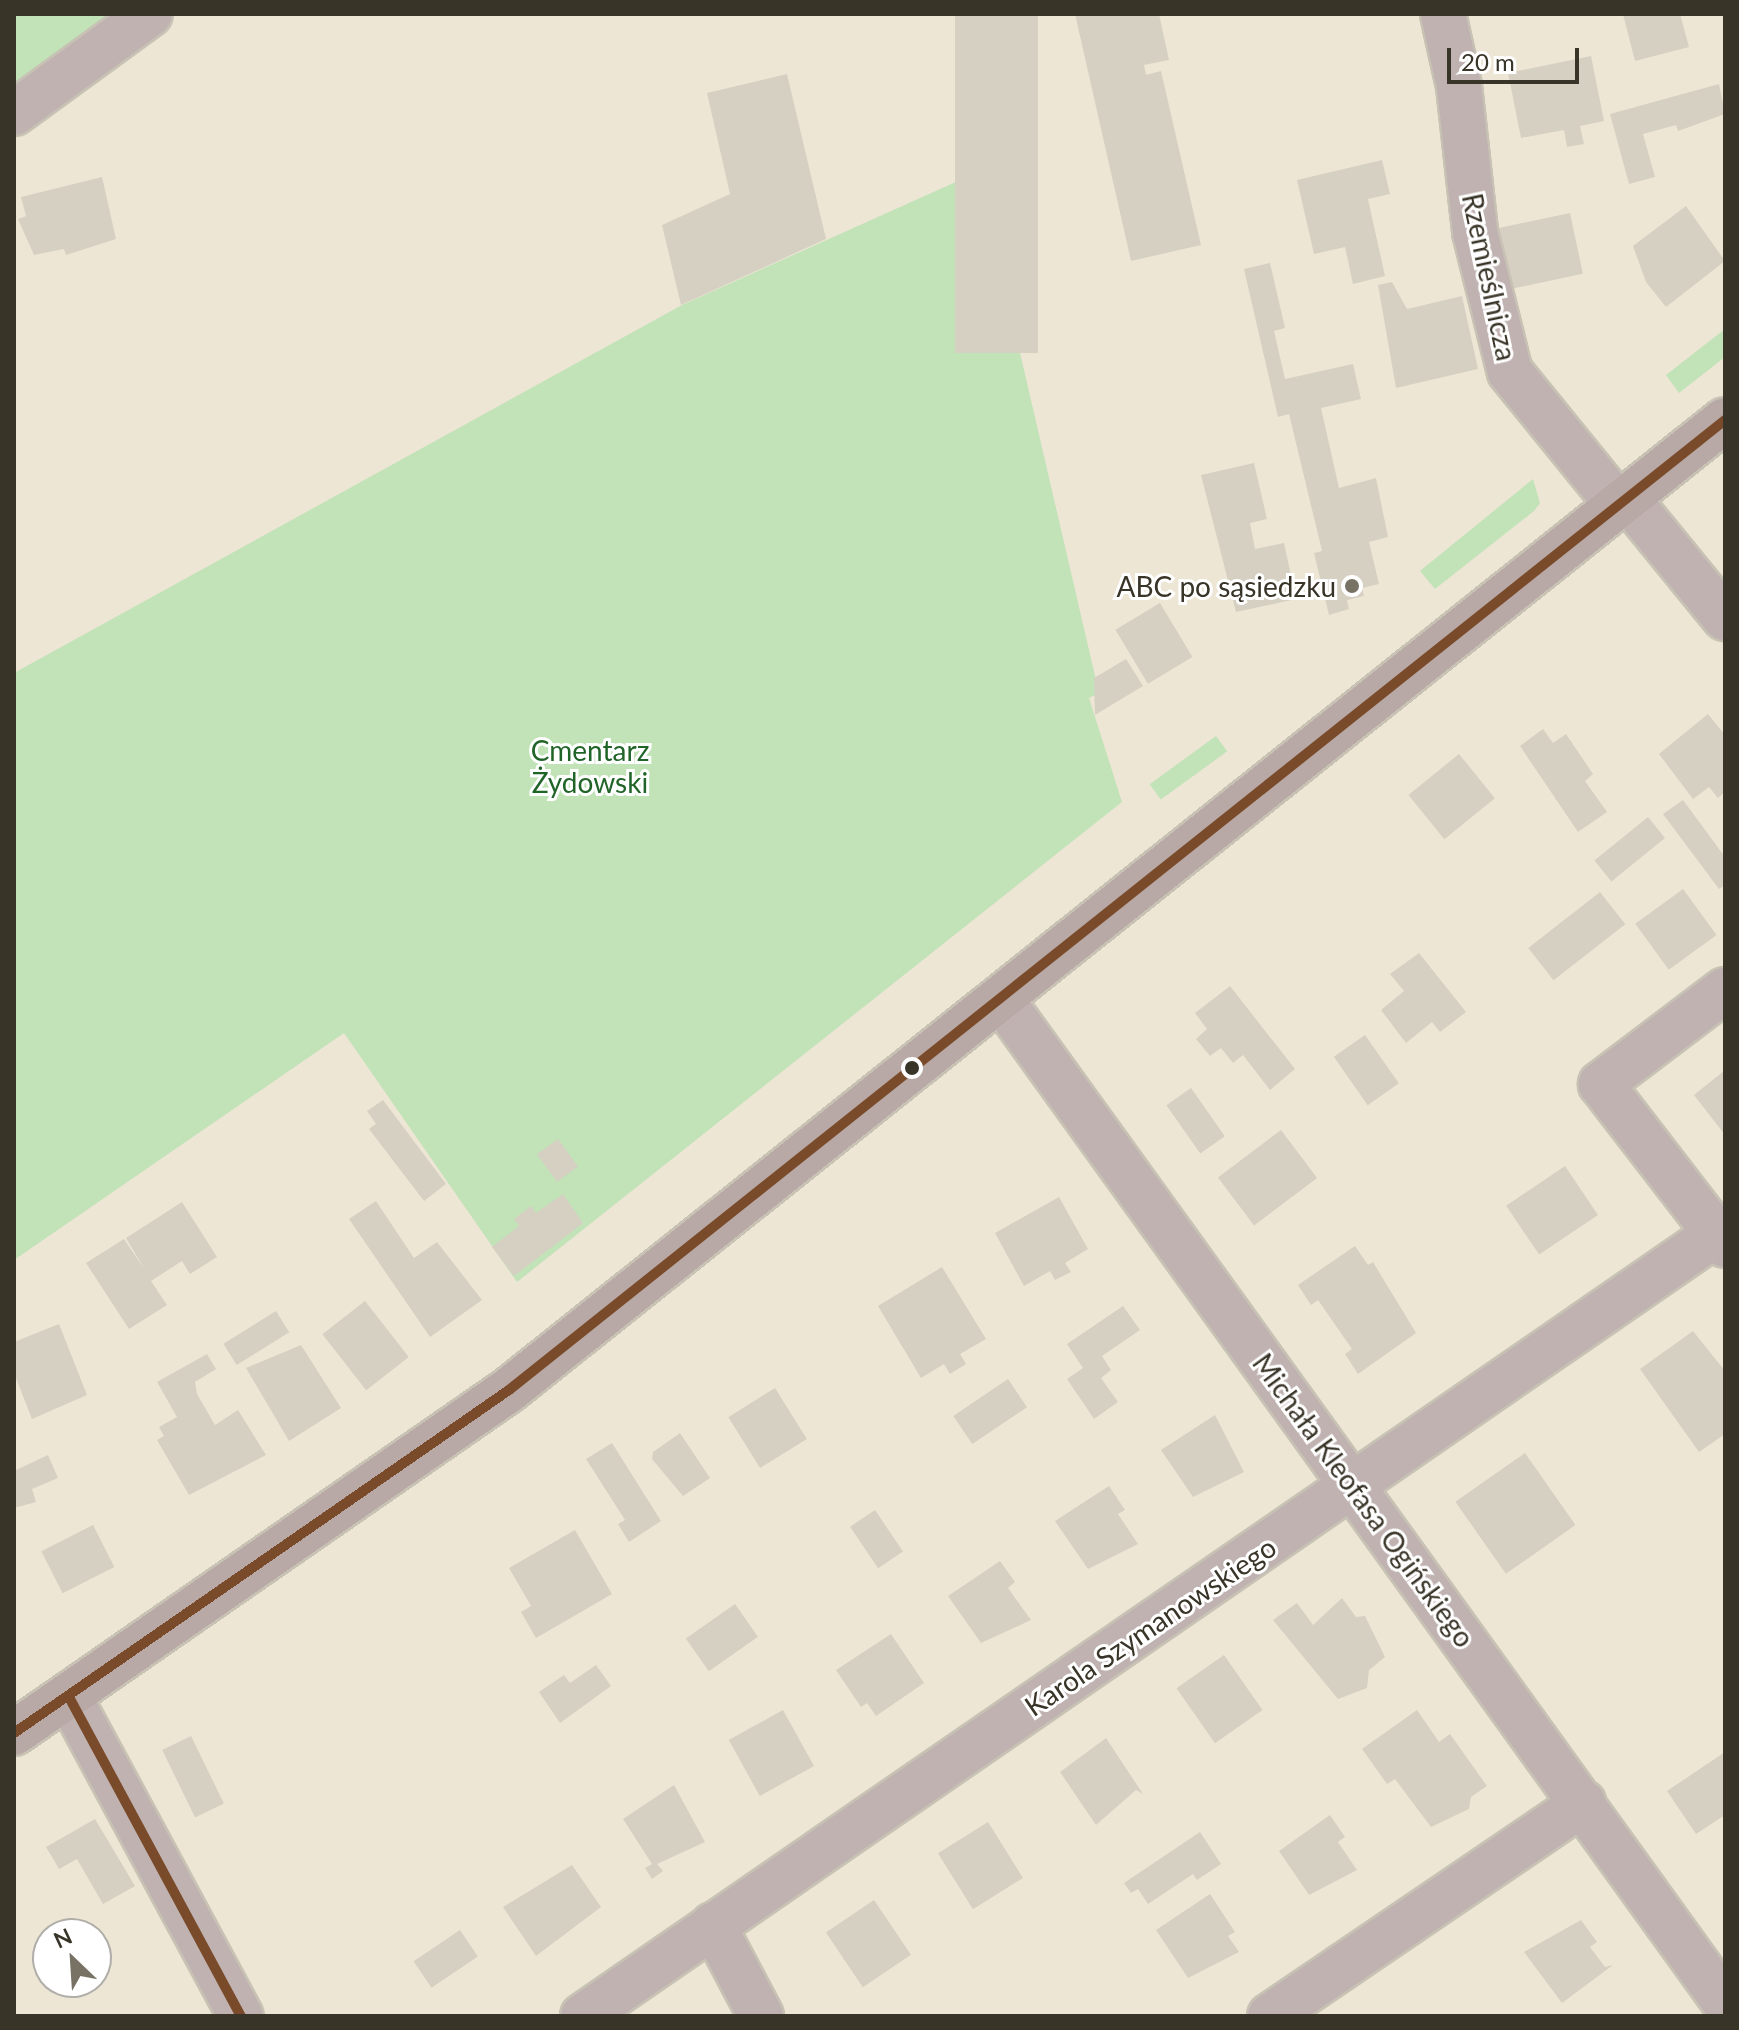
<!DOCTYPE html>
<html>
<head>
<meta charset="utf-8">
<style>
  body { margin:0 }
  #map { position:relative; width:1739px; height:2030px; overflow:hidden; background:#ede6d5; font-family:Lato,sans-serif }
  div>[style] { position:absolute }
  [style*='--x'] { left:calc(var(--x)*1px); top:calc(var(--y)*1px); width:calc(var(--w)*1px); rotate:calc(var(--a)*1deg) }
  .green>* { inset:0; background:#c2e2b8; transform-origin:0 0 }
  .building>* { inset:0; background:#d5d0c2; transform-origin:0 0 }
  .roads { filter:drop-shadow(2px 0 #c7c2b4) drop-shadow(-2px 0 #c7c2b4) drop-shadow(0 2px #c7c2b4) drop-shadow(0 -2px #c7c2b4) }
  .minor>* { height:44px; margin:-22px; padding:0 22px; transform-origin:22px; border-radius:22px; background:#bfb2b1 }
  .major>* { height:44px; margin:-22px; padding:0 22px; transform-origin:22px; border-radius:22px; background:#b8a9a6 }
  .bus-1>* { height:10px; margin:-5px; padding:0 5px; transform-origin:5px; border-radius:5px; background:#7a4b2a }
  .dots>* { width:22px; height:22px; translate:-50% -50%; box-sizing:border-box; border:4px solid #fff; border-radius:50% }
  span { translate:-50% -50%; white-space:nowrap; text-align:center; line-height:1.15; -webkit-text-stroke:6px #fff; paint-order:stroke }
  .street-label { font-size:28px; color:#393428 }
  .poi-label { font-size:28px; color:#393428 }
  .right { translate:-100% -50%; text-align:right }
  .park-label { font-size:28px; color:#216428 }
  .frame { position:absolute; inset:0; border:16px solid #393428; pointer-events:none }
  .north { position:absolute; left:32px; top:1918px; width:80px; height:80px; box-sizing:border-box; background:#fff; border:2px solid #b0aea9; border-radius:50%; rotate:335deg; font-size:22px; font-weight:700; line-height:32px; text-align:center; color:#393428 }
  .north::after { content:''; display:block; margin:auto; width:28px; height:36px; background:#787265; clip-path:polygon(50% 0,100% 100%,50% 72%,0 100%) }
  .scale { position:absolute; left:1447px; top:48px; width:132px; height:36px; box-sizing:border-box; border:4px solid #393428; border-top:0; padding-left:10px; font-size:24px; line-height:28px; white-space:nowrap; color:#393428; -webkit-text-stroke:6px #fff; paint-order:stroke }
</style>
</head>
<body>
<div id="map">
  <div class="green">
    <i style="clip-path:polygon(14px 14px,111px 14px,14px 84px)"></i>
    <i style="clip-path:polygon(978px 172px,1099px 693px,1089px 698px,1122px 802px,517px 1282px,344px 1033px,14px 1260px,14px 673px,682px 305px)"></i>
    <i style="clip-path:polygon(1725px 329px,1725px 357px,1679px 393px,1666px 375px)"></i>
    <i style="clip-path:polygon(1533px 479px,1540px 503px,1534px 511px,1435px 589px,1420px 571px)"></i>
    <i style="left:1216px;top:736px;width:19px;height:82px;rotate:54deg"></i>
  </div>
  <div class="building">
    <i style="left:955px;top:14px;width:83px;height:339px"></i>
    <i style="clip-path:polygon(1075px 14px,1159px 14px,1169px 60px,1144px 65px,1146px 75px,1161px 71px,1201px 245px,1131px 261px)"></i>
    <i style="clip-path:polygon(1623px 14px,1680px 14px,1689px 47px,1635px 61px)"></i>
    <i style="clip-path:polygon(1591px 56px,1604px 121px,1580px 126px,1584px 144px,1567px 147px,1564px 130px,1521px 138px,1508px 73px)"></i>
    <i style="clip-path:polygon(787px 74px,826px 239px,681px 305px,662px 225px,730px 194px,707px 93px)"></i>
    <i style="clip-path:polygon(1719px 84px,1725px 114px,1678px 131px,1676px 125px,1643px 134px,1655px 177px,1629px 184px,1610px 114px)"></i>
    <i style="clip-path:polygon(1382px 160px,1390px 194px,1368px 199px,1385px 276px,1353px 284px,1345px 247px,1314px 254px,1297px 180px)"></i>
    <i style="clip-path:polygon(102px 177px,116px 239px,66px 255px,64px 249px,34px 255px,18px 219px,26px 216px,21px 197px)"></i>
    <i style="clip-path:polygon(1686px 206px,1725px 261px,1666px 307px,1646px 282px,1633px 246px)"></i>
    <i style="left:1570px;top:213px;width:62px;height:75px;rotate:78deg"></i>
    <i style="clip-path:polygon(1270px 263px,1285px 328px,1274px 331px,1285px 379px,1353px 364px,1361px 399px,1321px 408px,1339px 488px,1376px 478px,1388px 537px,1369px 542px,1379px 584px,1362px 588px,1364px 596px,1347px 600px,1349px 609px,1329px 615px,1314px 553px,1322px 551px,1289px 414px,1278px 417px,1244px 269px)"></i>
    <i style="clip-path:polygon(1392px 282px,1407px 309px,1462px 296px,1478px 369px,1396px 388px,1378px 285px)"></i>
    <i style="clip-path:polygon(1254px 463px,1267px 519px,1250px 523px,1255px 549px,1284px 543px,1296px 599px,1236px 612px,1201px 475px)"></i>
    <i style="left:1160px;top:603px;width:63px;height:52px;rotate:59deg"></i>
    <i style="clip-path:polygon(1126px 659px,1143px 686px,1095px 715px,1094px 678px)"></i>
    <i style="clip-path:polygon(1708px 714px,1725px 735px,1725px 792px,1718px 798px,1709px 787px,1693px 799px,1659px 754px)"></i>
    <i style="clip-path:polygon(1543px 729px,1553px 743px,1566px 734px,1593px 774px,1585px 781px,1607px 812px,1578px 832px,1520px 746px)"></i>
    <i style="left:1459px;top:754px;width:57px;height:65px;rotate:51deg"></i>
    <i style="clip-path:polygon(1683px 800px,1725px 857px,1725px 885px,1719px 889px,1663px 814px)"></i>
    <i style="left:1648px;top:817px;width:27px;height:69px;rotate:51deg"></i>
    <i style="left:1683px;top:889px;width:57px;height:59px;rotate:54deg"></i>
    <i style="left:1600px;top:892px;width:41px;height:91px;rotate:52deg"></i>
    <i style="clip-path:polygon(1419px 953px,1466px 1012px,1440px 1032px,1432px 1022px,1406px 1043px,1381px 1010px,1404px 991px,1390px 974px)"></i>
    <i style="clip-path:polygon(1230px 986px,1295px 1069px,1270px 1090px,1243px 1055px,1233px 1063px,1221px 1048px,1210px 1056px,1196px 1039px,1207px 1029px,1195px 1013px)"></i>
    <i style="left:1365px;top:1035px;width:59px;height:38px;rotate:55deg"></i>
    <i style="clip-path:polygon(1725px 1070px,1725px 1135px,1694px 1095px)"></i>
    <i style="left:1191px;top:1088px;width:59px;height:30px;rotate:55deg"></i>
    <i style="clip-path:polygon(383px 1100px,446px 1184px,424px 1201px,369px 1129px,376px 1124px,367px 1111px)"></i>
    <i style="left:1281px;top:1130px;width:60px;height:79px;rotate:53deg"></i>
    <i style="left:558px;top:1139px;width:34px;height:26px;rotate:54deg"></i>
    <i style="left:1565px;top:1166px;width:59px;height:71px;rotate:56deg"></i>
    <i style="clip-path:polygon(563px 1194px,583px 1223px,514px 1276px,492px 1247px,519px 1226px,514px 1219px,531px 1206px,536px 1213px)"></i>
    <i style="clip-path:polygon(1059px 1197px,1088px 1249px,1065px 1263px,1071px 1272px,1055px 1280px,1050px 1271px,1024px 1286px,995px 1233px)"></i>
    <i style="clip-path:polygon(376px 1201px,414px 1258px,437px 1242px,482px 1300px,430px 1337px,349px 1219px)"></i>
    <i style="clip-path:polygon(182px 1202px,217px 1257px,190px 1274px,182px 1261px,151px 1281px,167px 1305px,129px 1329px,86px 1263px,124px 1239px,145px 1270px,126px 1238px)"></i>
    <i style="clip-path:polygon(1355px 1246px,1368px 1265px,1373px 1262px,1416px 1333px,1358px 1374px,1345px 1354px,1352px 1349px,1318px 1300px,1311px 1305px,1298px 1285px)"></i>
    <i style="clip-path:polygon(942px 1267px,986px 1339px,960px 1354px,966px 1364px,950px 1374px,944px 1364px,921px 1378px,878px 1306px)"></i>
    <i style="left:365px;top:1301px;width:71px;height:54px;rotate:52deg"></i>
    <i style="clip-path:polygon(1123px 1306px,1140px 1330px,1102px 1356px,1111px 1370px,1101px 1378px,1118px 1402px,1094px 1419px,1067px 1379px,1083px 1368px,1067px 1344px)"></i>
    <i style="left:276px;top:1311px;width:25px;height:62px;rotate:58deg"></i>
    <i style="clip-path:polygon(59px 1324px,87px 1395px,32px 1419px,14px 1373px,14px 1342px)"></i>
    <i style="clip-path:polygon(1693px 1331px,1725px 1371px,1725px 1434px,1699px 1452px,1640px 1369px)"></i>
    <i style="clip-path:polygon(301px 1345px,341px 1408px,289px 1441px,246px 1368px)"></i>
    <i style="clip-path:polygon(207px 1354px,216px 1369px,195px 1382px,197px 1394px,215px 1425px,238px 1410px,266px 1455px,189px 1495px,157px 1440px,164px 1436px,159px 1427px,177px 1417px,157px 1382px)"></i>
    <i style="left:1008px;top:1379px;width:34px;height:66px;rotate:56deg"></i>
    <i style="left:775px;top:1388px;width:60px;height:55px;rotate:58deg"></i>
    <i style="clip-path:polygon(1215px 1415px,1244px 1472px,1193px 1497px,1161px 1450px)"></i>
    <i style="clip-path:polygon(680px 1433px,710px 1478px,683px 1496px,652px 1459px,653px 1452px)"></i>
    <i style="clip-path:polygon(612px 1443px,661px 1521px,629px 1542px,618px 1524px,625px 1520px,586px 1459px)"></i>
    <i style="left:1525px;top:1453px;width:88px;height:85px;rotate:55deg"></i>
    <i style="clip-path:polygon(48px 1455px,58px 1478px,32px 1489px,36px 1502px,14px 1508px,14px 1471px)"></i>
    <i style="clip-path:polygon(1109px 1486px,1125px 1510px,1118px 1514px,1138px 1544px,1088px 1569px,1055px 1521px)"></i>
    <i style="left:875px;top:1510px;width:50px;height:30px;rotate:56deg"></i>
    <i style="left:93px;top:1525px;width:47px;height:58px;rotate:63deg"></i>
    <i style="clip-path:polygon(575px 1530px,612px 1594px,536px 1638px,521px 1612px,531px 1606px,509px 1568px)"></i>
    <i style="clip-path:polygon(1000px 1561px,1015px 1582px,1008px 1588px,1031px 1620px,981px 1643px,948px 1596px)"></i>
    <i style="clip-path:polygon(1342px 1598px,1356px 1617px,1365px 1616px,1385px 1657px,1369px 1670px,1367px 1688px,1338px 1699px,1273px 1620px,1297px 1603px,1313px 1625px)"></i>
    <i style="left:735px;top:1604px;width:40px;height:60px;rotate:55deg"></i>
    <i style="clip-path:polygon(891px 1634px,924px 1683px,876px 1716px,867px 1703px,861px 1707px,836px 1670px)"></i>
    <i style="left:1224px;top:1655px;width:67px;height:58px;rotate:55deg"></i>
    <i style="clip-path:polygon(596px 1665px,611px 1686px,560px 1723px,539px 1692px,564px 1675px,570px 1683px)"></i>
    <i style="left:783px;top:1710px;width:64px;height:62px;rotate:61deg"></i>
    <i style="clip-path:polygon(1417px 1710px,1439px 1742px,1450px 1734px,1487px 1786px,1471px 1797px,1469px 1809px,1431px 1827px,1395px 1779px,1387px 1784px,1362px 1749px)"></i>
    <i style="left:191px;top:1736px;width:75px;height:32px;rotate:64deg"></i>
    <i style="clip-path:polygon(1106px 1738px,1143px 1794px,1136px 1790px,1096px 1825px,1060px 1772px)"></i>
    <i style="clip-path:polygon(1725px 1752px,1725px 1815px,1696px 1834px,1667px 1791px)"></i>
    <i style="clip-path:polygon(674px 1785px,705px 1842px,657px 1864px,663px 1871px,652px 1879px,645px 1868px,652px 1864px,623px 1819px)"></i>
    <i style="clip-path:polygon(1330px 1815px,1345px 1837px,1338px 1842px,1357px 1870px,1309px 1895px,1279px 1851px)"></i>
    <i style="clip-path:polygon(95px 1819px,135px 1886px,103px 1904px,77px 1859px,59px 1869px,46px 1847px)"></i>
    <i style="left:988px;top:1822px;width:66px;height:59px;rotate:58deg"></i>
    <i style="clip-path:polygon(1200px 1832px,1221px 1864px,1197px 1880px,1193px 1874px,1148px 1904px,1138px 1889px,1131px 1893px,1124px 1883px)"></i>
    <i style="clip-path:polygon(572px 1865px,601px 1907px,536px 1956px,503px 1907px)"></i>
    <i style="clip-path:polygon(1210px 1894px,1235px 1932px,1228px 1936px,1239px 1952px,1188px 1978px,1156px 1930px)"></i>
    <i style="left:874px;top:1900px;width:66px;height:58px;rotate:56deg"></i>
    <i style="clip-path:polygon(1581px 1920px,1597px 1942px,1590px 1947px,1605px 1967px,1613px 1965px,1562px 2003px,1524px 1952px)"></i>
    <i style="left:460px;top:1930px;width:32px;height:56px;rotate:56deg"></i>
  </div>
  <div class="roads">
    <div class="minor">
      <i style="--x:1443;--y:14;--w:74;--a:77.5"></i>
      <i style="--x:1459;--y:86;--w:147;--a:83.7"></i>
      <i style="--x:1475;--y:232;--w:144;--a:76"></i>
      <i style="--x:1510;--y:372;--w:171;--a:50.9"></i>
      <i style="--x:14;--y:113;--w:168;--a:-36.1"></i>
      <i style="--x:1627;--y:498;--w:155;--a:50.8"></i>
      <i style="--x:1725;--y:990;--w:156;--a:142.8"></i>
      <i style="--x:1601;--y:1084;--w:203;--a:52.4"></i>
      <i style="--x:1001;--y:999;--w:1238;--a:54.2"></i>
      <i style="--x:69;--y:1697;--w:362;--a:61.7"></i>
      <i style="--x:713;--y:1925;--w:103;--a:62.2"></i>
      <i style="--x:583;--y:2016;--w:1377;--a:-34.61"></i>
      <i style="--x:1270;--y:2016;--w:379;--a:-34.2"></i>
    </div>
    <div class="major">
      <i style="--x:14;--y:1733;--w:602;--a:-34.72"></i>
      <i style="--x:509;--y:1390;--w:1555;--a:-38.58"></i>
    </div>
  </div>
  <div class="bus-1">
    <i style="--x:69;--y:1697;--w:362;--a:61.7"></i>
    <i style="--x:14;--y:1733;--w:602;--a:-34.72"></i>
    <i style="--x:509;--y:1390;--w:1555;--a:-38.58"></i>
  </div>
  <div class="dots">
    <i style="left:1352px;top:586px;background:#787265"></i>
    <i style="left:912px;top:1068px;background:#393428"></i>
  </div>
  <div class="street-label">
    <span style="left:1490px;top:277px;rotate:78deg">Rzemieślnicza</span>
    <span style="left:1364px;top:1500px;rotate:54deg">Michała Kleofasa Ogińskiego</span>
    <span style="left:1150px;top:1626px;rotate:-34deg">Karola Szymanowskiego</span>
  </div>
  <div class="poi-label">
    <span class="right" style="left:1336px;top:586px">ABC po sąsiedzku</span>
  </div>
  <div class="park-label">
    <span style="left:590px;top:766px">Cmentarz<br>Żydowski</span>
  </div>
  <div class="frame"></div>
  <div class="north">N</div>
  <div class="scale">20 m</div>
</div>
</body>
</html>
